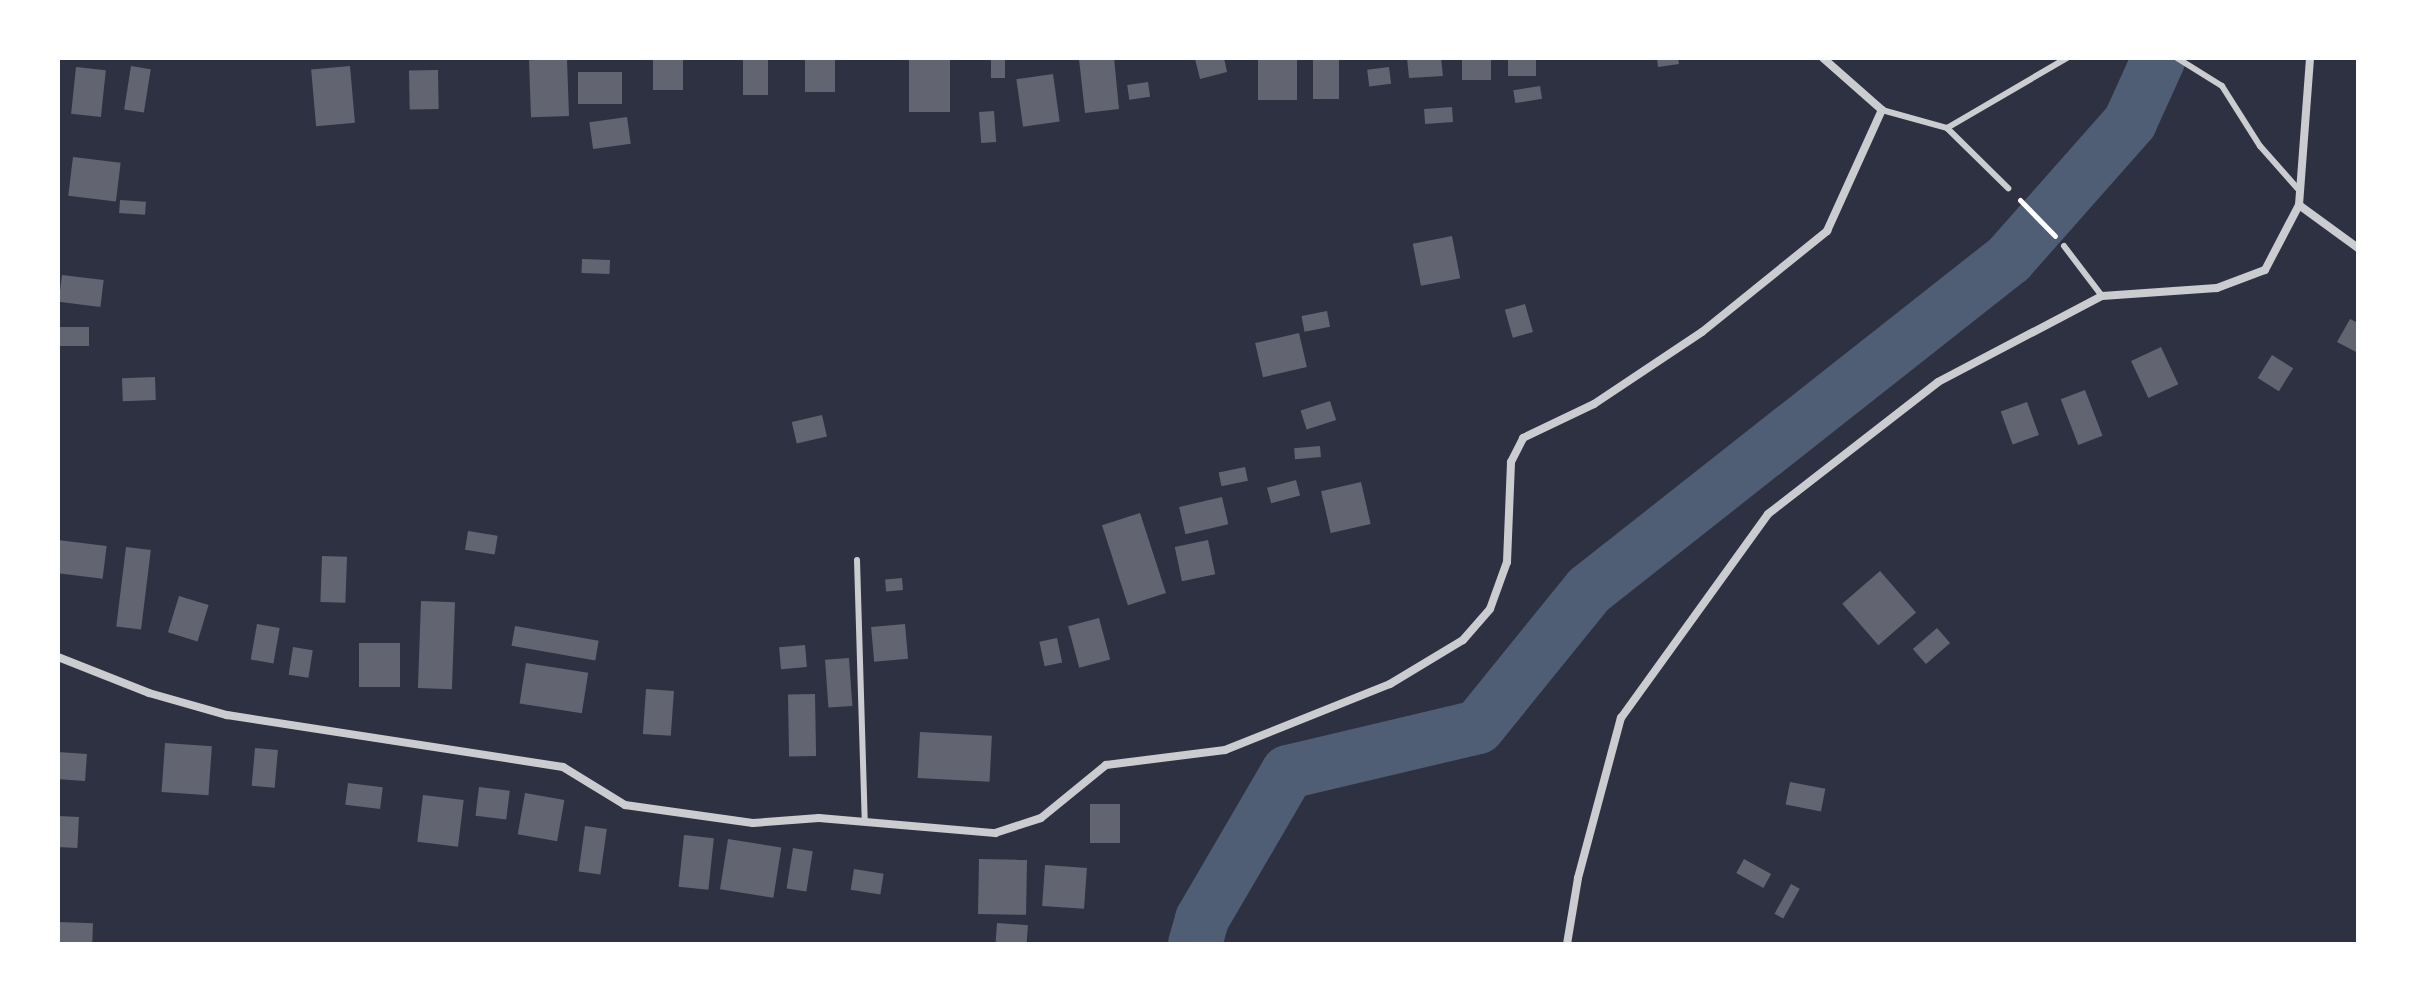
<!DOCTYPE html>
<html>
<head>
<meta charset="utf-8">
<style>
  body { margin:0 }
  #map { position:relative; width:2416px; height:1002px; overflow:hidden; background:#2d3142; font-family:"PT Sans",sans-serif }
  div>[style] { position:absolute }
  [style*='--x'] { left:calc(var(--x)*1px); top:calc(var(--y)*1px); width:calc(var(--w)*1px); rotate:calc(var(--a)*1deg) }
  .river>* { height:54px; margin:-27px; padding:0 27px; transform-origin:27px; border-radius:27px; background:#4f5d75 }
  .building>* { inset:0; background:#626471; transform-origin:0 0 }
  .path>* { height:5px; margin:-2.5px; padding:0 2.5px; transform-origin:2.5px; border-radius:2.5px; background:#fff }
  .service>* { height:6px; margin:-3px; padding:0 3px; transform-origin:3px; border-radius:3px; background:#caccd0 }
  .minor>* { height:8px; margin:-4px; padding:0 4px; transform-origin:4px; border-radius:4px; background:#caccd0 }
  span { translate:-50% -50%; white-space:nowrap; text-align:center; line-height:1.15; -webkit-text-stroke:8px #fff; paint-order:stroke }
  .frame { position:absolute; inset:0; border:60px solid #fff; pointer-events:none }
</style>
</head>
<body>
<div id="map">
  <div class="river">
    <i style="--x:1195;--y:944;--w:26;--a:-74"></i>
    <i style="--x:1202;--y:919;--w:170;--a:-59.7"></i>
    <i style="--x:1288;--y:772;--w:195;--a:-13.3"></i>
    <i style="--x:1478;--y:727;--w:176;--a:-51"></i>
    <i style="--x:1589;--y:590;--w:535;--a:-38.24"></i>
    <i style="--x:2009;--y:259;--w:183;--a:-48.5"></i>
    <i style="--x:2130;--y:122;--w:70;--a:-65.6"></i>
  </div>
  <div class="building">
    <i style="left:653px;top:58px;width:30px;height:32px"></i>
    <i style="left:743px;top:58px;width:25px;height:37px"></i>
    <i style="left:805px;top:58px;width:30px;height:34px"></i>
    <i style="left:909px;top:58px;width:41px;height:54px"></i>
    <i style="left:991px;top:58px;width:14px;height:20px"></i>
    <i style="clip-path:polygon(1085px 58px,1114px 58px,1119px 109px,1085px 113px,1079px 59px)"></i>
    <i style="clip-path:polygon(1224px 58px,1227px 72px,1200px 79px,1195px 59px)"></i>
    <i style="left:1258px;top:58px;width:39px;height:42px"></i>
    <i style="left:1313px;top:58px;width:26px;height:41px"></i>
    <i style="clip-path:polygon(1407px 58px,1441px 58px,1443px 76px,1409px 78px)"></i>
    <i style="left:1462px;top:58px;width:29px;height:22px"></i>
    <i style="left:1508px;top:58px;width:28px;height:18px"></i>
    <i style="clip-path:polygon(1657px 58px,1678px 58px,1679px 64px,1658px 67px)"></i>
    <i style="left:567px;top:59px;width:57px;height:38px;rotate:88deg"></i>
    <i style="left:131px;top:66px;width:20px;height:44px;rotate:9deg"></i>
    <i style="left:350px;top:66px;width:57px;height:39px;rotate:85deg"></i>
    <i style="left:76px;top:67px;width:30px;height:47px;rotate:6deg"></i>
    <i style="left:1389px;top:67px;width:17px;height:22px;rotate:83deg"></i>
    <i style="left:438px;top:70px;width:39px;height:29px;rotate:89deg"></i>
    <i style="left:578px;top:72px;width:44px;height:32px"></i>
    <i style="left:1053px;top:74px;width:48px;height:37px;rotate:82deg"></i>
    <i style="left:1148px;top:82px;width:15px;height:21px;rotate:82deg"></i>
    <i style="left:1540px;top:86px;width:13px;height:27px;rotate:81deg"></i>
    <i style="left:1452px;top:107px;width:15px;height:28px;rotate:86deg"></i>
    <i style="left:994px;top:111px;width:31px;height:15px;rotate:86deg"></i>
    <i style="left:627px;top:117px;width:27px;height:38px;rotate:82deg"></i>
    <i style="left:73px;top:157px;width:48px;height:39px;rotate:7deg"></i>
    <i style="left:120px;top:200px;width:26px;height:13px;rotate:4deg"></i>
    <i style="left:1452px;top:236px;width:43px;height:40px;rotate:79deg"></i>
    <i style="left:582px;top:259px;width:28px;height:14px;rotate:2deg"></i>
    <i style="left:62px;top:275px;width:42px;height:27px;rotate:7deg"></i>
    <i style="left:1525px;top:304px;width:29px;height:21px;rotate:74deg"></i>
    <i style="left:1327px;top:311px;width:16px;height:26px;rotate:79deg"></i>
    <i style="clip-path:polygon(2350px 319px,2358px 323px,2358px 353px,2337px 342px)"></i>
    <i style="left:60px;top:327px;width:29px;height:19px"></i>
    <i style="left:1299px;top:333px;width:35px;height:45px;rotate:77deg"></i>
    <i style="left:2161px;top:347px;width:41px;height:33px;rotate:65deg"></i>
    <i style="left:2272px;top:355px;width:25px;height:27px;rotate:32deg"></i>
    <i style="left:155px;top:377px;width:23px;height:33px;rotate:88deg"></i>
    <i style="left:2085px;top:390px;width:49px;height:26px;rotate:69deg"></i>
    <i style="left:1330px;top:401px;width:20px;height:31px;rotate:72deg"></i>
    <i style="left:2027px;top:402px;width:35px;height:28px;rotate:70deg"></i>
    <i style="left:822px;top:415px;width:22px;height:31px;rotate:77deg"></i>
    <i style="left:1320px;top:446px;width:11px;height:26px;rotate:85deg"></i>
    <i style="left:1245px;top:467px;width:14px;height:27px;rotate:78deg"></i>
    <i style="left:1296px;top:480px;width:16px;height:30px;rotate:75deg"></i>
    <i style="left:1361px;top:482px;width:43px;height:41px;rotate:77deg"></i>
    <i style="left:1222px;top:497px;width:28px;height:44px;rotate:77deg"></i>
    <i style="left:1140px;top:513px;width:84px;height:40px;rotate:72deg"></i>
    <i style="left:468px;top:531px;width:30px;height:19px;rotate:9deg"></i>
    <i style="left:58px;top:540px;width:49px;height:33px;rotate:7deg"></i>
    <i style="left:1208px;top:540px;width:35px;height:34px;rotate:78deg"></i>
    <i style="left:126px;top:547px;width:25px;height:80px;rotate:7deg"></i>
    <i style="left:322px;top:556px;width:25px;height:46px;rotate:2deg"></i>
    <i style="left:1880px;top:571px;width:55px;height:50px;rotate:49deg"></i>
    <i style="left:902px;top:578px;width:12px;height:17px;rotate:85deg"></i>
    <i style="left:179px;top:596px;width:31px;height:38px;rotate:17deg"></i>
    <i style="left:421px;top:601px;width:34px;height:87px;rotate:2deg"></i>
    <i style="left:1099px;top:618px;width:43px;height:32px;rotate:75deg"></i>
    <i style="left:257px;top:624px;width:23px;height:36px;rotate:10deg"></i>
    <i style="left:905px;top:624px;width:35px;height:34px;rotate:85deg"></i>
    <i style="left:515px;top:626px;width:85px;height:20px;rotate:10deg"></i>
    <i style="left:1937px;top:628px;width:20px;height:32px;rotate:49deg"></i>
    <i style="left:1057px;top:638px;width:25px;height:18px;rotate:78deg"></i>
    <i style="left:359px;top:643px;width:41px;height:44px"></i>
    <i style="left:805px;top:645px;width:22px;height:26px;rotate:85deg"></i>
    <i style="left:293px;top:647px;width:20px;height:28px;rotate:9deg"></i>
    <i style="left:849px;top:658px;width:48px;height:24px;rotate:86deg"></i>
    <i style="left:526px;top:663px;width:63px;height:41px;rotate:9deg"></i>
    <i style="left:646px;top:689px;width:28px;height:45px;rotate:4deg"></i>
    <i style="left:815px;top:694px;width:62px;height:27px;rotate:89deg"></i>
    <i style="left:920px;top:732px;width:72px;height:46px;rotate:3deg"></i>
    <i style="left:165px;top:743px;width:47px;height:49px;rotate:4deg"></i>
    <i style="left:255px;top:748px;width:23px;height:38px;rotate:5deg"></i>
    <i style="left:58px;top:752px;width:29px;height:27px;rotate:4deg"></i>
    <i style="left:1790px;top:782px;width:36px;height:23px;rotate:11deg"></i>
    <i style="left:348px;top:783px;width:35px;height:22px;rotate:7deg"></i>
    <i style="left:479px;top:787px;width:31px;height:29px;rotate:7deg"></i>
    <i style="left:525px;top:793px;width:40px;height:42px;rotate:10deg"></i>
    <i style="left:423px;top:795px;width:41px;height:47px;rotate:7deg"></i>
    <i style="left:1090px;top:804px;width:30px;height:39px"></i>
    <i style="left:58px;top:816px;width:21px;height:31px;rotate:3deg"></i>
    <i style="left:585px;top:826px;width:22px;height:46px;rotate:8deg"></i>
    <i style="left:684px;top:835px;width:30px;height:52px;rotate:6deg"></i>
    <i style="left:728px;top:839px;width:54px;height:51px;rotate:9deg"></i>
    <i style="left:793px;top:848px;width:20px;height:41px;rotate:9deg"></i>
    <i style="left:979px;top:859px;width:48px;height:55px;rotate:1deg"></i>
    <i style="left:1744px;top:859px;width:31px;height:16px;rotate:29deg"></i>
    <i style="left:1045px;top:865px;width:42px;height:41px;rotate:4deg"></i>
    <i style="left:854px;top:869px;width:30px;height:21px;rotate:9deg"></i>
    <i style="left:1791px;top:884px;width:10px;height:34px;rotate:29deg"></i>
    <i style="left:58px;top:922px;width:35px;height:20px;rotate:2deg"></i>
    <i style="left:997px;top:923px;width:31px;height:21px;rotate:4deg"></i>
  </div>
  <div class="path">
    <i style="--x:2020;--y:200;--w:50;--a:45.8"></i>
  </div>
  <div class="service">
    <i style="--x:2177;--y:58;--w:53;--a:31.9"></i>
    <i style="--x:2222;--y:86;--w:71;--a:57.7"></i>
    <i style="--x:2260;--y:146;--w:57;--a:48.5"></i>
    <i style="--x:1882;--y:110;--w:67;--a:15.5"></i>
    <i style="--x:1947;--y:128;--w:86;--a:44.5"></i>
    <i style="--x:1947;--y:128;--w:139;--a:-30.3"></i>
    <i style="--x:2064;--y:246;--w:63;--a:52.8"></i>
    <i style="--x:857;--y:560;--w:262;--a:88.3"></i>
  </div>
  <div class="minor">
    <i style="--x:2299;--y:205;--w:73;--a:36.1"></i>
    <i style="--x:58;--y:657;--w:98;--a:21.6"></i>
    <i style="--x:149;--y:693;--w:81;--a:15.8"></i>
    <i style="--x:227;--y:715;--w:340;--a:8.8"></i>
    <i style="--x:563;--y:767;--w:73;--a:31.5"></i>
    <i style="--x:625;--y:805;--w:129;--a:8"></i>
    <i style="--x:753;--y:823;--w:66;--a:-4.3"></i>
    <i style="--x:819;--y:818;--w:177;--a:4.9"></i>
    <i style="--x:995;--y:833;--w:48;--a:-18.1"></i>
    <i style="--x:1041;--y:818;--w:84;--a:-39.2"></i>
    <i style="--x:1106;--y:765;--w:120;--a:-7.2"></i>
    <i style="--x:1225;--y:750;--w:178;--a:-21.8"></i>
    <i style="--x:1390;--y:684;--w:85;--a:-31.1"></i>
    <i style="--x:1463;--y:640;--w:41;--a:-48.9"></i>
    <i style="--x:1490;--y:609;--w:50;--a:-70.1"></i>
    <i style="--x:1507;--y:562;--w:100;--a:-87.7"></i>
    <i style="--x:1511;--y:462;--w:27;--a:-63"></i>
    <i style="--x:1523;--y:438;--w:79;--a:-25.6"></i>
    <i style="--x:1594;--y:404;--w:130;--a:-33.7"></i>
    <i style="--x:1702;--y:332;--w:161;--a:-38.9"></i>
    <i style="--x:1827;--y:231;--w:133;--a:-65.6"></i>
    <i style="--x:1882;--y:110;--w:79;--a:-138.6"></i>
    <i style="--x:1567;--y:944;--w:67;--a:-80.5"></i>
    <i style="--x:1578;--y:878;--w:166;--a:-75"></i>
    <i style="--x:1621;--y:718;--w:251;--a:-54.2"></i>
    <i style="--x:1768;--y:514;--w:215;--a:-37.8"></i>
    <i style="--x:1938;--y:382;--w:185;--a:-27.7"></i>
    <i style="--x:2102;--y:296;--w:115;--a:-4"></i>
    <i style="--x:2217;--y:288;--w:51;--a:-20.6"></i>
    <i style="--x:2265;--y:270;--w:73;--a:-62.4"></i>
    <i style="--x:2299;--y:205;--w:147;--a:-85.7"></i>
  </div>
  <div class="frame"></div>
</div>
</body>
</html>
